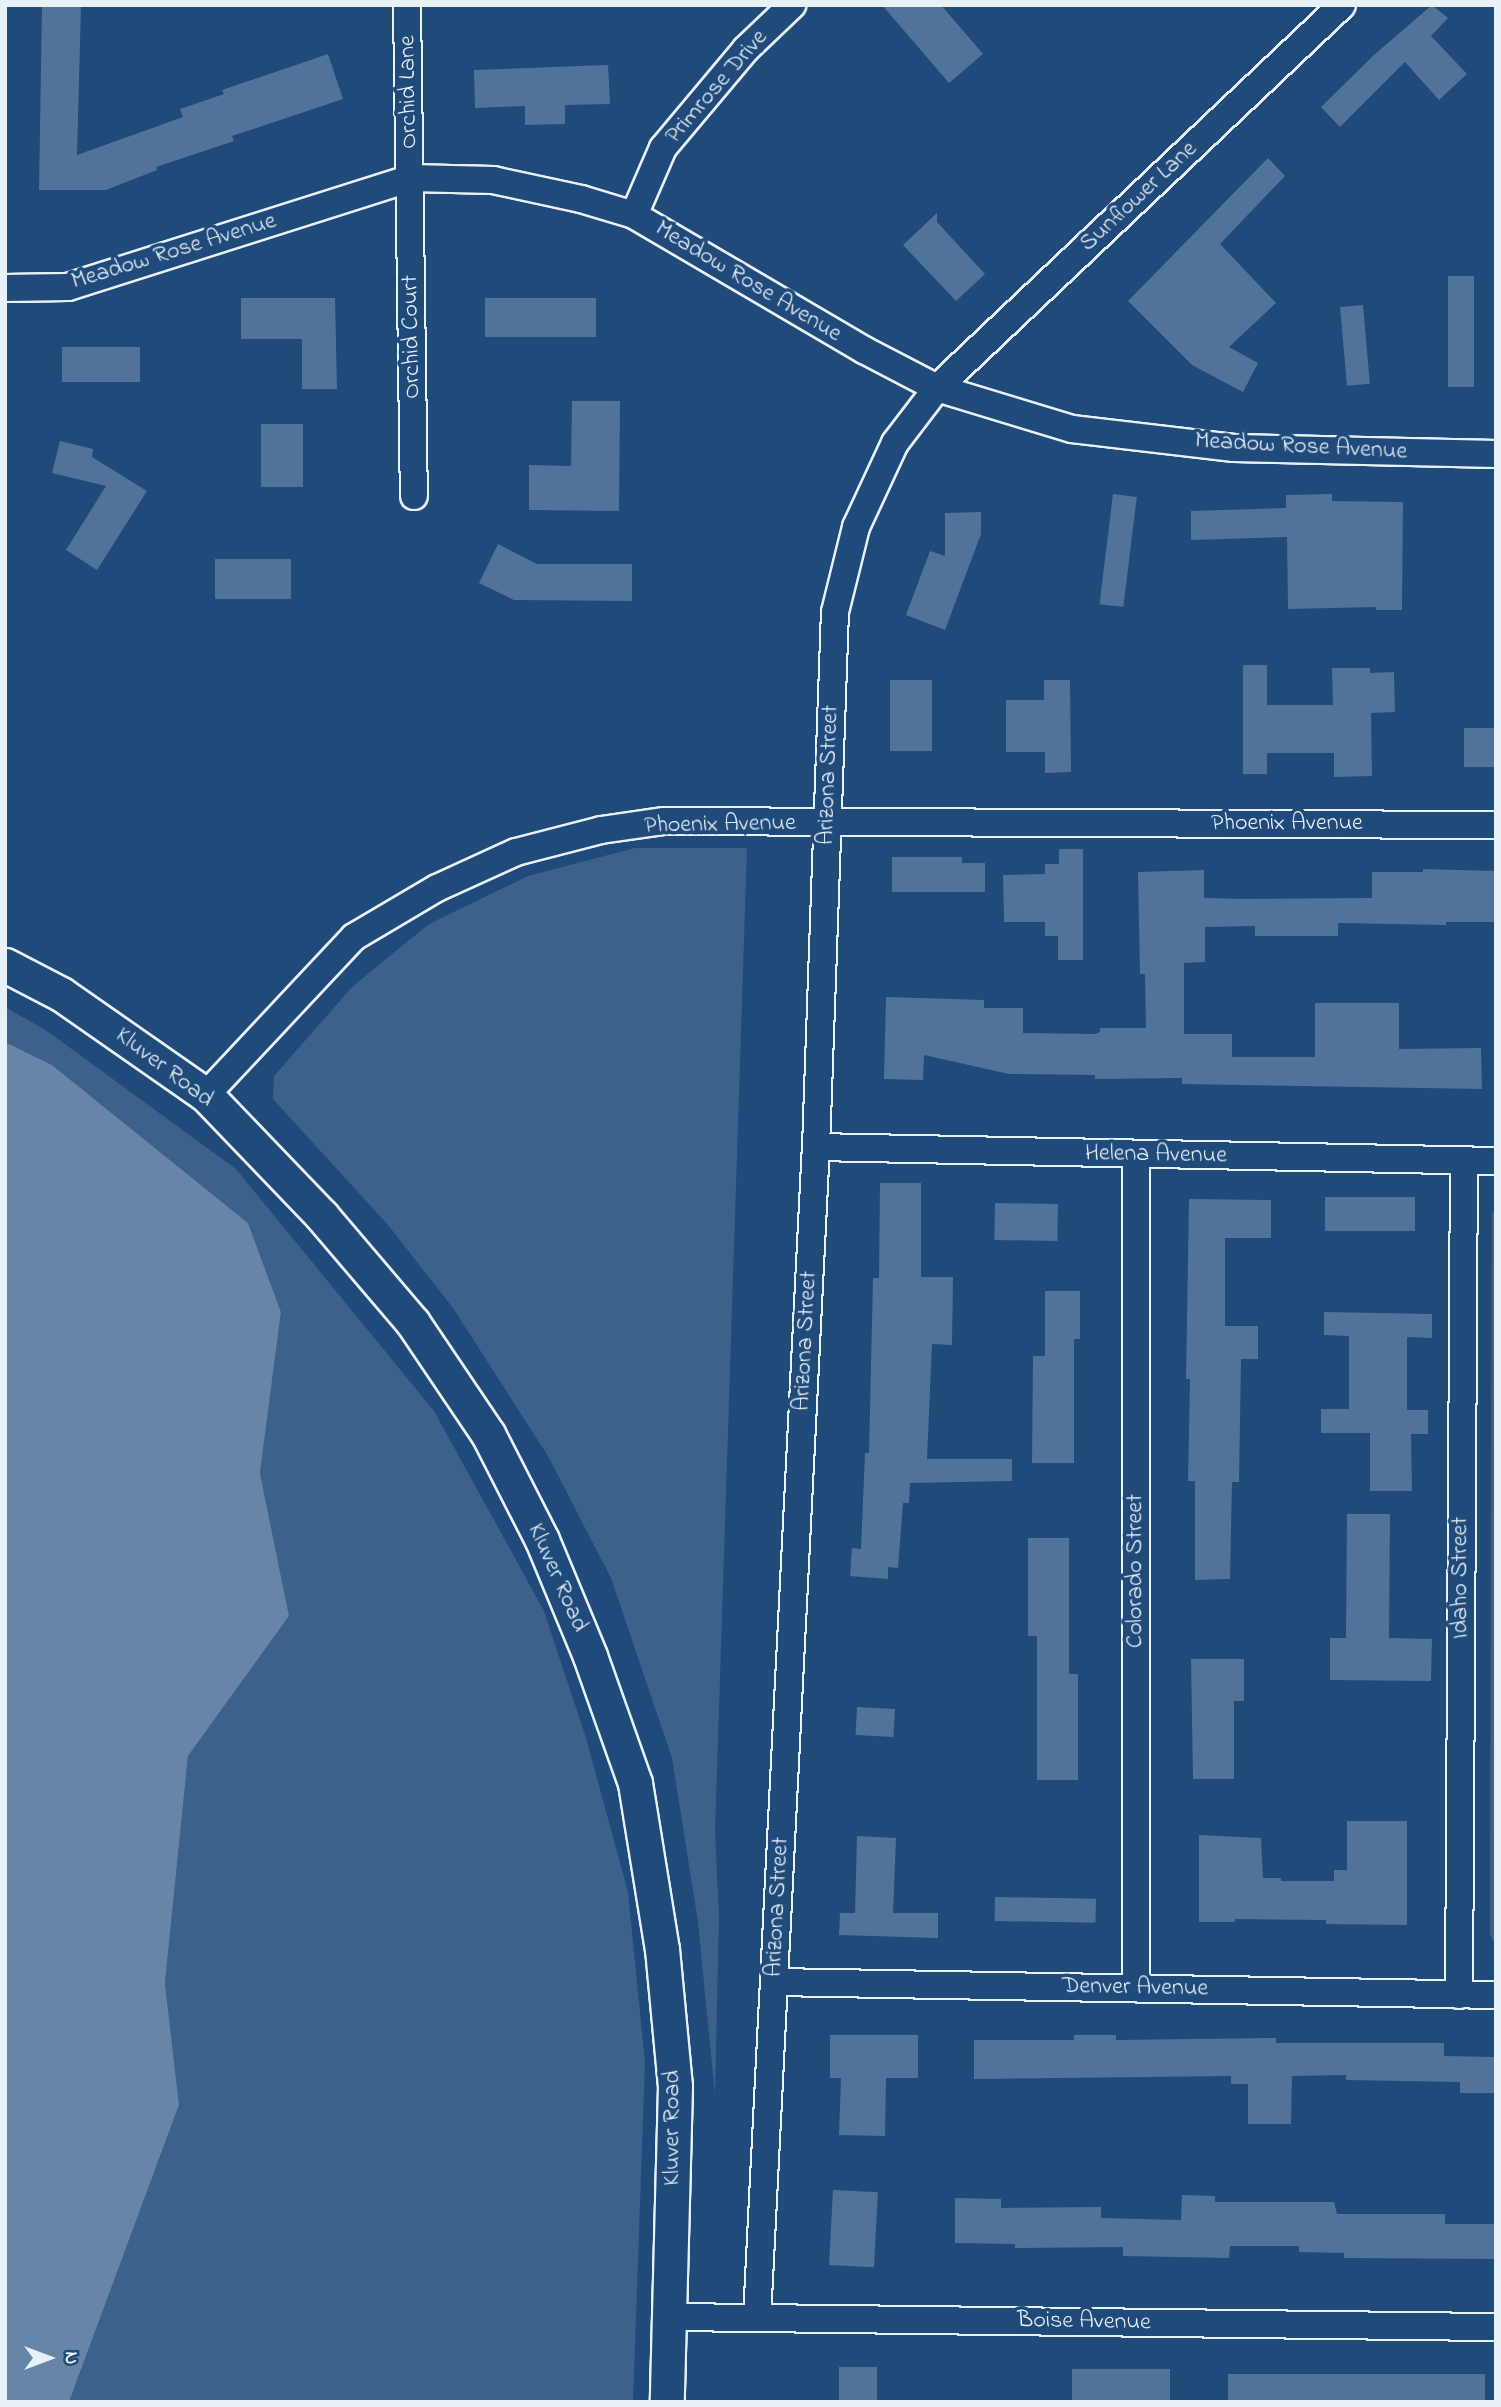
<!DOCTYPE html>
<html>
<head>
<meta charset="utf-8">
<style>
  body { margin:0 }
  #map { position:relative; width:1501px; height:2407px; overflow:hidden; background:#1f4a7a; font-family:"Indie Flower",sans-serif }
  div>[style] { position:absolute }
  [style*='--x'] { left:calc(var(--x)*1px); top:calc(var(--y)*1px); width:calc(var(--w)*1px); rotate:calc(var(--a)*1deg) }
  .green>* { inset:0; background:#3c628c }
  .water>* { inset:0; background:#6685a7 }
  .building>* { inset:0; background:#517399; transform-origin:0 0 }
  .roads { filter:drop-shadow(2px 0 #e8f1f8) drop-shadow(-2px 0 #e8f1f8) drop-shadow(0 2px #e8f1f8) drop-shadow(0 -2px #e8f1f8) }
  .minor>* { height:26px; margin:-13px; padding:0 13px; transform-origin:13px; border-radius:13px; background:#1f4a7a }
  .tertiary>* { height:33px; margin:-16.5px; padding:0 16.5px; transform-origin:16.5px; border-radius:16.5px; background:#1f4a7a }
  span { translate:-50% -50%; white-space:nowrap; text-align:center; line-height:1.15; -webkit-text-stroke:7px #1f4a7a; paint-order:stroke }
  .street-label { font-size:24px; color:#e8f1f8 }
  .frame { position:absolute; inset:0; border:7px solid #e8f1f8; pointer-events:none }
  .north { position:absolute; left:14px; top:2323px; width:70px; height:70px; -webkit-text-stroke:5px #1f4a7a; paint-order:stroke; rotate:90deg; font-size:19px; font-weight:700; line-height:28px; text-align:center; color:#e8f1f8 }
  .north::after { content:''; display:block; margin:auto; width:24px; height:32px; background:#e8f1f8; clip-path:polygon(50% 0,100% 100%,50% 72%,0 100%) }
</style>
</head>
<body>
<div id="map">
  <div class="green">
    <i style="clip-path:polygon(635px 848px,747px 848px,715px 1831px,719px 1916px,715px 2095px,698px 1922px,672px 1758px,611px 1578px,548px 1456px,453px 1308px,388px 1225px,273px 1099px,274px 1076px,352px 987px,429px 924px,528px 876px)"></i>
    <i style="clip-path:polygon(5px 1007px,47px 1031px,236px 1169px,434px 1411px,544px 1611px,586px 1738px,628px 1892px,645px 2063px,633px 2402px,69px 2402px,179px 2105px,165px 1983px,188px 1756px,289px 1616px,260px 1473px,281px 1312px,248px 1223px,52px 1065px,5px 1042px)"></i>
    <i style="clip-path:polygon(1496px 1207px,1496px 1947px,1490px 1934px,1492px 1214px)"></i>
  </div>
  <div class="water">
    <i style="clip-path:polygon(5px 1042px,52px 1065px,248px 1223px,281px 1312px,260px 1473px,289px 1616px,188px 1756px,165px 1983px,179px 2105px,69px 2402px,5px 2402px)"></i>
  </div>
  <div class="building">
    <i style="clip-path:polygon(42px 5px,81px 5px,77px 155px,183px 117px,180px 109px,224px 94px,222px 90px,328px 54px,343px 99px,232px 136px,234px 141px,156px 167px,157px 170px,106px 190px,39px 190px)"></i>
    <i style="clip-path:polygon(882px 5px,941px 5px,983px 54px,949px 83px)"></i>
    <i style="clip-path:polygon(1432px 5px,1448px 18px,1431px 36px,1467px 74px,1439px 100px,1405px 62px,1340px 127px,1321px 107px,1374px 55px)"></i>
    <i style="clip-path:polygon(608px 65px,610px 104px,565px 105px,565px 124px,525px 125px,525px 106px,475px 108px,474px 70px)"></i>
    <i style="clip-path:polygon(1268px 158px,1285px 176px,1220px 244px,1276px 303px,1229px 347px,1258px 363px,1243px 392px,1192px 365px,1128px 301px)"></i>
    <i style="clip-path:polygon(937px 213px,937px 222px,985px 274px,956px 301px,903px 245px)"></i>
    <i style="left:1448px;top:276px;width:26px;height:111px"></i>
    <i style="clip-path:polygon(241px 298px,335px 298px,337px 389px,302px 389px,302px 339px,241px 339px)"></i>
    <i style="left:596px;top:298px;width:39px;height:111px;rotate:90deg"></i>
    <i style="left:1363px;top:305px;width:79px;height:23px;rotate:85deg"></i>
    <i style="left:62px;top:347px;width:78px;height:35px"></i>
    <i style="clip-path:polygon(572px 401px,620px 401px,619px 511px,529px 510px,529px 465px,571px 466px)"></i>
    <i style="left:303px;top:424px;width:63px;height:42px;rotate:90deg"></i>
    <i style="clip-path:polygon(60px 441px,93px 449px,92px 457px,147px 491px,97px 570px,66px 550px,106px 486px,52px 473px)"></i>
    <i style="left:1113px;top:494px;width:24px;height:111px;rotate:7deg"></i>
    <i style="clip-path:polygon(1332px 494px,1332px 501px,1403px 502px,1402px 610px,1376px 610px,1376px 607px,1288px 609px,1287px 537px,1191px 540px,1191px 511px,1286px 508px,1286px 495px)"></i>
    <i style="clip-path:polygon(981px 512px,981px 534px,945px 630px,906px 615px,930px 551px,945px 556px,945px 513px)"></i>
    <i style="clip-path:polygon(498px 544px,537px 564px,632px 564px,632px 601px,514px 600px,479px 583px)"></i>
    <i style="left:291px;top:559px;width:40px;height:76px;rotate:90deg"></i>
    <i style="clip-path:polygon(1243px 665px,1267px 665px,1267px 705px,1333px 705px,1332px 668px,1370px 668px,1370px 673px,1394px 672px,1395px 712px,1371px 713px,1372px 776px,1334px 777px,1334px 753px,1267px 753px,1267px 774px,1243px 774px)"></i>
    <i style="left:890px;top:680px;width:42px;height:71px"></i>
    <i style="clip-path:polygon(1044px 680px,1070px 680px,1071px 772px,1045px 773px,1045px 752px,1006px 752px,1006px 700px,1044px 700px)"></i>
    <i style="left:1464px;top:728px;width:32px;height:39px"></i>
    <i style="clip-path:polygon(1059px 849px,1083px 849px,1083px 960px,1058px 960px,1058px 936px,1045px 936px,1045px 922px,1004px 922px,1003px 875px,1045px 874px,1045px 864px,1059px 864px)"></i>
    <i style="clip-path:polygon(892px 857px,962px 857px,962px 863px,985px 863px,985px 892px,892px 892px)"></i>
    <i style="clip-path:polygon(1423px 869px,1496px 871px,1496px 922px,1446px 922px,1446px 925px,1338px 923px,1338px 936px,1255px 936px,1255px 926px,1205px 927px,1205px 962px,1184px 963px,1184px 1034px,1232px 1034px,1232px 1057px,1315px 1057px,1315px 1003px,1399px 1003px,1399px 1049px,1481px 1048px,1482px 1089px,1182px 1084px,1182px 1078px,1095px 1079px,1095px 1075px,1009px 1074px,924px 1055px,923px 1080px,884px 1079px,886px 997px,984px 1000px,984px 1008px,1023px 1008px,1023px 1033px,1095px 1034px,1100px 1032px,1100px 1028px,1146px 1028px,1145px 974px,1140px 974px,1138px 872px,1204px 870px,1204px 898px,1243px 899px,1372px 898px,1372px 872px,1423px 872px)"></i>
    <i style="clip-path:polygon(880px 1183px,921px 1183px,921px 1277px,953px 1277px,952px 1345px,932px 1344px,927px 1459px,1012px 1459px,1012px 1481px,910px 1483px,909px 1503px,903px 1503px,898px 1568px,888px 1567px,888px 1579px,850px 1576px,852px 1548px,861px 1549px,865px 1453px,869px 1453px,873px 1278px,879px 1278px)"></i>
    <i style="left:1415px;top:1197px;width:34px;height:90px;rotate:90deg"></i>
    <i style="clip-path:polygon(1189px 1199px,1271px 1200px,1271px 1238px,1225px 1238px,1225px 1326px,1258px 1326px,1258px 1359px,1241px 1359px,1239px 1482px,1232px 1482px,1230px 1579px,1195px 1580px,1195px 1481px,1188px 1481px,1190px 1379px,1186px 1379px)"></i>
    <i style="left:995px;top:1203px;width:63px;height:37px;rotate:1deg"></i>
    <i style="clip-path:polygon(1045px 1291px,1080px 1291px,1080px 1339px,1074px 1339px,1074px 1463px,1032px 1463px,1033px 1356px,1045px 1356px)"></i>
    <i style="clip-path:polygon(1324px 1312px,1432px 1314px,1432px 1338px,1407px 1337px,1407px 1410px,1428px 1410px,1428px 1434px,1411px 1434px,1412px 1491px,1370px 1491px,1370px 1433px,1321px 1433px,1321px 1409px,1349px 1409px,1349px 1336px,1324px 1335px)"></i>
    <i style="clip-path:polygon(1347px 1514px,1390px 1514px,1389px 1638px,1432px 1639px,1431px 1681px,1330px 1680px,1330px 1638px,1346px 1638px)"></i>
    <i style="clip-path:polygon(1028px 1538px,1069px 1538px,1069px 1674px,1078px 1674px,1078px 1780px,1037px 1780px,1037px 1636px,1028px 1636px)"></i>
    <i style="clip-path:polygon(1191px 1659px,1244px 1659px,1244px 1701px,1234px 1701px,1234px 1779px,1193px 1779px)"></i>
    <i style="left:857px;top:1707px;width:38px;height:28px;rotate:3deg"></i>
    <i style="clip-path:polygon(1347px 1821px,1407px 1821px,1407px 1925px,1326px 1924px,1326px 1920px,1235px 1919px,1235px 1922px,1199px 1922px,1199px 1835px,1261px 1838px,1263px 1878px,1281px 1878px,1281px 1881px,1334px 1881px,1334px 1870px,1347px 1870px)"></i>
    <i style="clip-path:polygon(857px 1836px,896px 1838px,893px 1913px,938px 1913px,938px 1938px,839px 1935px,840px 1913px,855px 1913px)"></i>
    <i style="left:995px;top:1897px;width:101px;height:24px;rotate:1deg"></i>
    <i style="clip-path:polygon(830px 2035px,918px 2035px,918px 2078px,886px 2078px,885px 2136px,839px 2135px,841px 2078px,830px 2078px)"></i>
    <i style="clip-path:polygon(1074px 2035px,1116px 2035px,1116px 2040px,1276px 2038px,1276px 2043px,1444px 2043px,1444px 2056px,1495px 2057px,1494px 2093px,1460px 2093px,1460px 2082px,1346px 2080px,1346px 2075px,1292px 2076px,1291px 2124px,1248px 2124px,1248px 2084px,1231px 2084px,1231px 2076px,974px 2079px,974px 2040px,1074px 2040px)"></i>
    <i style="left:833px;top:2190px;width:45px;height:75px;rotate:3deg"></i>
    <i style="clip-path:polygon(1182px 2195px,1215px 2196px,1215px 2202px,1334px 2202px,1337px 2214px,1445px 2214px,1445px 2224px,1496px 2224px,1496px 2259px,1344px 2258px,1344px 2253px,1299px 2252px,1299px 2246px,1230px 2246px,1229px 2258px,1123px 2256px,1123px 2247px,1015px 2248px,1015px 2244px,955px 2243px,955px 2198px,1001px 2199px,1001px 2208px,1101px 2207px,1101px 2218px,1181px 2220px)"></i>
    <i style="left:839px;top:2367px;width:38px;height:35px"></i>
    <i style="left:1072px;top:2369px;width:98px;height:33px"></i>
    <i style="left:1228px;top:2374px;width:257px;height:28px"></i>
  </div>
  <div class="roads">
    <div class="minor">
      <i style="--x:407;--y:5;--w:491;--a:89.2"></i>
      <i style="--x:634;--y:215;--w:73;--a:-66.6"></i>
      <i style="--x:663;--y:148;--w:129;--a:-50"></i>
      <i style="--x:746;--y:49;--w:64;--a:-43.7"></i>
      <i style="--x:5;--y:288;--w:63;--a:-0.9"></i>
      <i style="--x:68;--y:287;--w:360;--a:-17.6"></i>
      <i style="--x:411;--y:178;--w:82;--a:1.4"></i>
      <i style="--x:493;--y:180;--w:90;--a:12.2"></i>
      <i style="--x:581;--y:199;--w:55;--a:16.8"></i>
      <i style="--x:634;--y:215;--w:267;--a:30.4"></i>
      <i style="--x:864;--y:350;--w:82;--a:27.5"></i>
      <i style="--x:937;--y:388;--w:141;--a:16.9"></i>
      <i style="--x:1072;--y:429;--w:163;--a:6.7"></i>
      <i style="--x:1234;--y:448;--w:262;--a:1.3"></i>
      <i style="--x:206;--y:1095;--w:216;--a:-46.9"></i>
      <i style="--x:354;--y:937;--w:96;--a:-30.6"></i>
      <i style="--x:437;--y:888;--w:87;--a:-24.5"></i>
      <i style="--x:516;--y:852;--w:88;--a:-14.5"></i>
      <i style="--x:601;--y:830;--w:64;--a:-8.1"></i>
      <i style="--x:664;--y:821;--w:832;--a:0.28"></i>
      <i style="--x:816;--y:1147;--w:680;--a:1.18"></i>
      <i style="--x:1136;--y:1155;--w:832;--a:90"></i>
      <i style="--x:775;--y:1982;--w:721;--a:1.03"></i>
      <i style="--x:1459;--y:1995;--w:834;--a:-89.66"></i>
      <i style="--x:672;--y:2317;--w:824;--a:0.7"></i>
      <i style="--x:757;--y:2318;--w:1172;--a:-87.12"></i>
      <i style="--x:816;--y:1147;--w:535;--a:-87.97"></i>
      <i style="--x:835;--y:612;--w:88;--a:-76.1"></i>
      <i style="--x:856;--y:527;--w:93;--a:-65.1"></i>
      <i style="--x:895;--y:443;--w:69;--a:-52.6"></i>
      <i style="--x:937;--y:388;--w:557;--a:-43.4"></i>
    </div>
    <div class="tertiary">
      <i style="--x:5;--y:965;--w:63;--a:27.4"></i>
      <i style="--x:61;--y:994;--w:177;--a:34.9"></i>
      <i style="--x:206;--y:1095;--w:168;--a:46.2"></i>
      <i style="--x:322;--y:1216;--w:140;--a:49.6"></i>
      <i style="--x:413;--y:1323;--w:134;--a:56"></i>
      <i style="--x:488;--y:1434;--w:119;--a:63"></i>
      <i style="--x:542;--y:1540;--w:126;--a:67.5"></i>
      <i style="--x:590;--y:1656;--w:135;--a:70.5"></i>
      <i style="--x:635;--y:1783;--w:168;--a:80.8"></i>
      <i style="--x:662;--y:1949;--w:138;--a:84.6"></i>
      <i style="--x:675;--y:2086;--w:316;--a:91.5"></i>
    </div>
  </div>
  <div class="street-label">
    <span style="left:717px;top:87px;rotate:-49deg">Primrose Drive</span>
    <span style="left:409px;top:92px;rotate:-91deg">Orchid Lane</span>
    <span style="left:1139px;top:197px;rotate:-43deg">Sunflower Lane</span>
    <span style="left:174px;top:252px;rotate:-17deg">Meadow Rose Avenue</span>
    <span style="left:748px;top:282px;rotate:31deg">Meadow Rose Avenue</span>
    <span style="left:412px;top:337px;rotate:-91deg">Orchid Court</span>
    <span style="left:1301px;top:447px;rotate:3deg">Meadow Rose Avenue</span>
    <span style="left:829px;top:775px;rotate:-88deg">Arizona Street</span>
    <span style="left:1287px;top:824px">Phoenix Avenue</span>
    <span style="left:720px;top:825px;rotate:-1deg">Phoenix Avenue</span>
    <span style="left:164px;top:1068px;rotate:37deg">Kluver Road</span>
    <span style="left:1156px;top:1155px;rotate:1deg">Helena Avenue</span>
    <span style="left:806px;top:1341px;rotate:-87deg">Arizona Street</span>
    <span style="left:1136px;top:1571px;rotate:-90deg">Colorado Street</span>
    <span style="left:557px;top:1578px;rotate:66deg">Kluver Road</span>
    <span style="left:1461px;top:1578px;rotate:-90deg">Idaho Street</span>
    <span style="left:778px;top:1907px;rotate:-87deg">Arizona Street</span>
    <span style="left:1135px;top:1988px;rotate:1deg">Denver Avenue</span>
    <span style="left:673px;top:2128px;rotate:-90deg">Kluver Road</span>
    <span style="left:1084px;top:2322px;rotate:1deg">Boise Avenue</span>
  </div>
  <div class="frame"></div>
  <div class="north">N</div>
</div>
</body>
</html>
